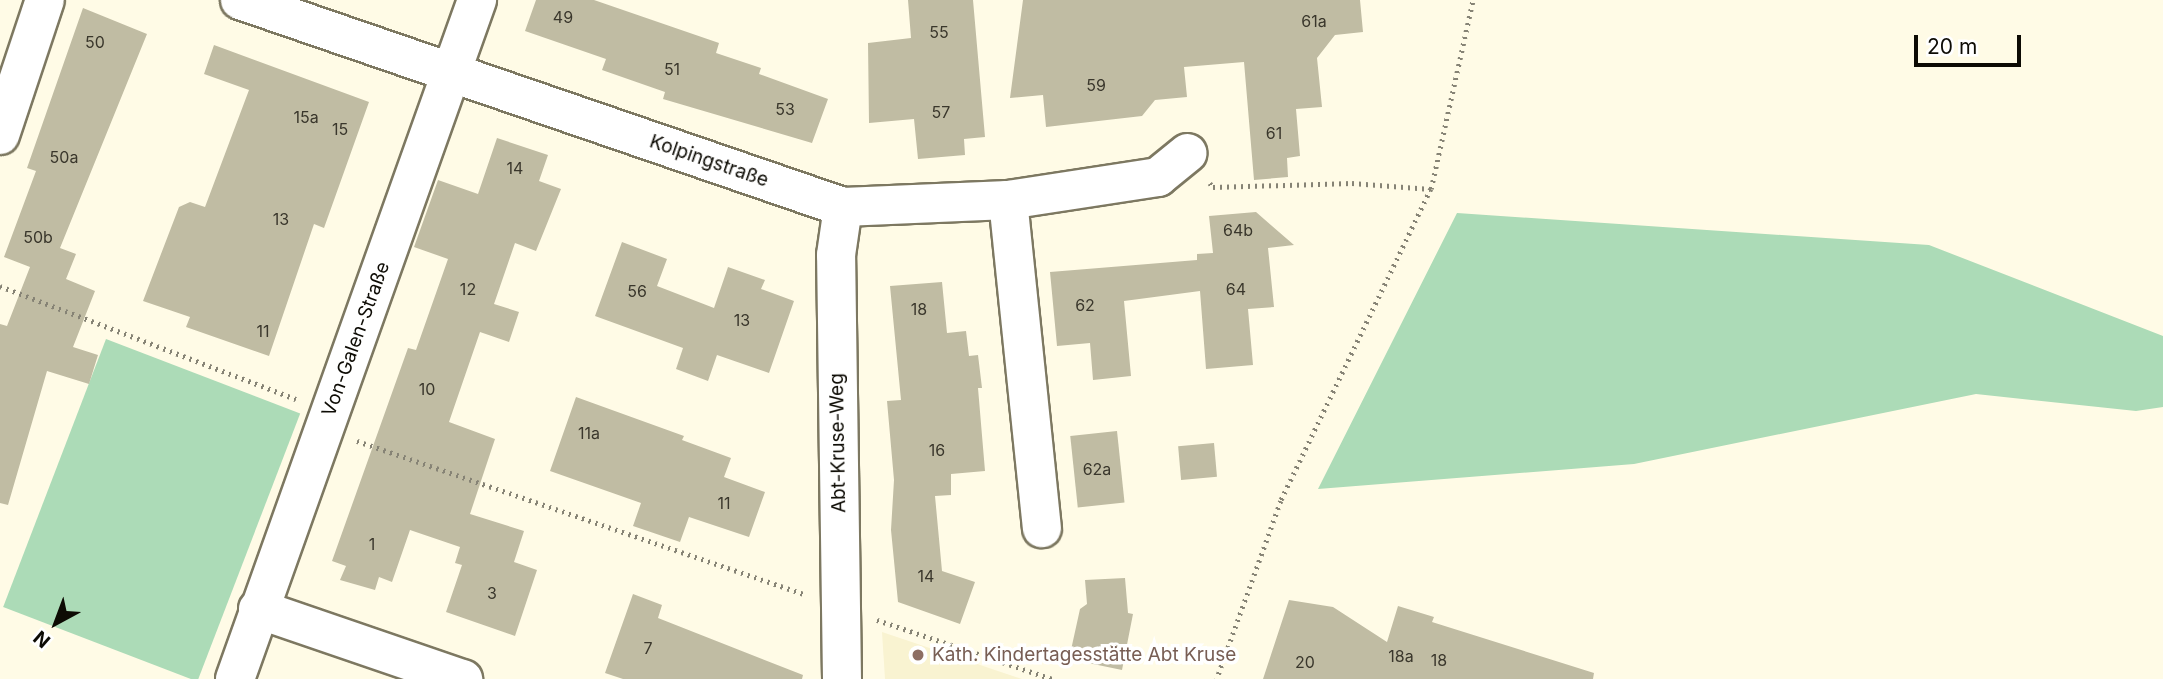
<!DOCTYPE html>
<html>
<head>
<meta charset="utf-8">
<style>
  body { margin:0 }
  #map { position:relative; width:2163px; height:679px; overflow:hidden; background:#fffbe6; font-family:Inter,sans-serif }
  div>[style] { position:absolute }
  [style*='--x'] { left:calc(var(--x)*1px); top:calc(var(--y)*1px); width:calc(var(--w)*1px); rotate:calc(var(--a)*1deg) }
  .built>* { inset:0; background:#f9f3d1 }
  .green>* { inset:0; background:#acdbb7; transform-origin:0 0 }
  .building>* { inset:0; background:#c0bca3; transform-origin:0 0 }
  .path>* { height:4.5px; margin-top:-2.25px; transform-origin:0; background:repeating-linear-gradient(90deg,#868375 0 2px,transparent 0 7px) }
  .roads { filter:drop-shadow(2px 0 #7d7861) drop-shadow(-2px 0 #7d7861) drop-shadow(0 2px #7d7861) drop-shadow(0 -2px #7d7861) }
  .minor>* { height:38px; margin:-19px; padding:0 19px; transform-origin:19px; border-radius:19px; background:#fff }
  .dots>* { width:19px; height:19px; translate:-50% -50%; box-sizing:border-box; border:4px solid #fff; border-radius:50% }
  span { translate:-50% -50%; white-space:nowrap; text-align:center; line-height:1.15; -webkit-text-stroke:7px #fff; paint-order:stroke }
  .number-label { font-size:16px; color:#3a372c }
  .number-label span { -webkit-text-stroke-width:0 }
  .street-label { font-size:19px; color:#0d0b04 }
  .education-label { font-size:19px; color:#785e54 }
  .left { translate:0 -50%; text-align:left }
  .north { position:absolute; left:21px; top:588px; width:70px; height:70px; -webkit-text-stroke:5px #fff; paint-order:stroke; rotate:221deg; font-size:19px; font-weight:700; line-height:28px; text-align:center; color:#0d0b04 }
  .north::after { content:''; display:block; margin:auto; width:24px; height:32px; background:#0d0b04; clip-path:polygon(50% 0,100% 100%,50% 72%,0 100%) }
  .scale { position:absolute; left:1914px; top:35px; width:107px; height:32px; box-sizing:border-box; border:4px solid #0d0b04; border-top:0; padding-left:9px; font-size:21px; line-height:24px; white-space:nowrap; color:#0d0b04; -webkit-text-stroke:5px #fff; paint-order:stroke }
</style>
</head>
<body>
<div id="map">
  <div class="built">
    <i style="clip-path:polygon(882px 632px,1022px 679px,885px 679px)"></i>
  </div>
  <div class="green">
    <i style="clip-path:polygon(1457px 213px,1929px 245px,2163px 336px,2163px 407px,2136px 411px,1976px 394px,1634px 464px,1318px 489px)"></i>
    <i style="left:106px;top:339px;width:208px;height:287px;rotate:21deg"></i>
  </div>
  <div class="building">
    <i style="clip-path:polygon(536px 0,594px 0,719px 43px,716px 53px,761px 68px,759px 74px,828px 99px,812px 143px,663px 99px,665px 92px,602px 70px,606px 59px,525px 31px)"></i>
    <i style="clip-path:polygon(908px 0,973px 0,985px 137px,964px 139px,965px 155px,918px 159px,914px 119px,869px 123px,868px 43px,911px 38px)"></i>
    <i style="clip-path:polygon(1023px 0,1360px 0,1363px 32px,1335px 35px,1317px 58px,1322px 107px,1296px 109px,1300px 156px,1287px 158px,1288px 177px,1254px 180px,1244px 62px,1184px 67px,1187px 97px,1155px 100px,1142px 116px,1046px 127px,1043px 95px,1010px 98px)"></i>
    <i style="clip-path:polygon(83px 8px,147px 34px,60px 248px,76px 254px,66px 279px,95px 291px,73px 347px,98px 355px,89px 384px,47px 371px,8px 505px,0 503px,0 324px,7px 326px,30px 267px,4px 257px,36px 171px,27px 168px)"></i>
    <i style="clip-path:polygon(214px 45px,369px 102px,324px 228px,314px 224px,269px 356px,186px 327px,190px 317px,143px 301px,179px 207px,190px 202px,205px 207px,249px 90px,204px 74px)"></i>
    <i style="clip-path:polygon(497px 138px,548px 155px,539px 181px,561px 189px,536px 251px,515px 243px,494px 304px,519px 312px,509px 342px,480px 332px,449px 422px,495px 439px,470px 514px,524px 531px,514px 562px,537px 570px,515px 636px,446px 612px,462px 565px,455px 563px,460px 547px,410px 530px,392px 582px,379px 577px,375px 590px,340px 580px,346px 566px,332px 561px,408px 348px,416px 350px,448px 259px,414px 247px,438px 180px,478px 194px)"></i>
    <i style="clip-path:polygon(1256px 212px,1294px 245px,1268px 248px,1274px 307px,1248px 309px,1253px 365px,1206px 369px,1200px 291px,1124px 301px,1131px 376px,1093px 380px,1090px 343px,1057px 346px,1050px 272px,1197px 260px,1197px 254px,1213px 253px,1209px 216px)"></i>
    <i style="clip-path:polygon(622px 242px,667px 259px,657px 286px,714px 308px,728px 267px,765px 280px,761px 289px,794px 301px,769px 373px,717px 355px,708px 381px,676px 369px,683px 348px,595px 316px)"></i>
    <i style="clip-path:polygon(942px 282px,947px 333px,966px 331px,969px 356px,978px 355px,982px 388px,978px 388px,985px 471px,951px 474px,951px 495px,935px 496px,942px 571px,975px 582px,960px 624px,898px 602px,891px 530px,894px 480px,887px 401px,901px 400px,890px 286px)"></i>
    <i style="clip-path:polygon(576px 397px,684px 436px,682px 440px,731px 458px,724px 477px,765px 492px,749px 537px,689px 517px,680px 542px,633px 526px,641px 503px,550px 471px)"></i>
    <i style="left:1117px;top:431px;width:72px;height:47px;rotate:84deg"></i>
    <i style="left:1214px;top:443px;width:34px;height:36px;rotate:85deg"></i>
    <i style="clip-path:polygon(1125px 578px,1128px 613px,1133px 614px,1122px 670px,1069px 659px,1080px 609px,1087px 604px,1085px 580px)"></i>
    <i style="clip-path:polygon(633px 594px,662px 605px,658px 618px,803px 675px,802px 679px,623px 679px,605px 673px)"></i>
    <i style="clip-path:polygon(1289px 600px,1333px 607px,1387px 642px,1398px 606px,1434px 617px,1432px 622px,1594px 673px,1593px 679px,1263px 679px)"></i>
  </div>
  <div class="path">
    <i style="--x:1210;--y:183;--w:5;--a:53"></i>
    <i style="--x:1213;--y:187;--w:139;--a:-1.6"></i>
    <i style="--x:1352;--y:183;--w:79;--a:4.3"></i>
    <i style="--x:1431;--y:189;--w:346;--a:115.7"></i>
    <i style="--x:1281;--y:501;--w:189;--a:109.8"></i>
    <i style="--x:1431;--y:189;--w:194;--a:-77.5"></i>
    <i style="--x:0;--y:286;--w:317;--a:20.9"></i>
    <i style="--x:357;--y:441;--w:475;--a:18.9"></i>
    <i style="--x:877;--y:620;--w:185;--a:18.6"></i>
  </div>
  <div class="roads">
    <div class="minor">
      <i style="--x:240;--y:0;--w:638;--a:18.95"></i>
      <i style="--x:843;--y:207;--w:165;--a:-2.4"></i>
      <i style="--x:1008;--y:200;--w:152;--a:-8.7"></i>
      <i style="--x:1158;--y:177;--w:38;--a:-39"></i>
      <i style="--x:0;--y:135;--w:142;--a:-71.6"></i>
      <i style="--x:1008;--y:200;--w:330;--a:84.1"></i>
      <i style="--x:258;--y:609;--w:217;--a:18.9"></i>
      <i style="--x:235;--y:679;--w:721;--a:-70.38"></i>
      <i style="--x:842;--y:679;--w:424;--a:-90.8"></i>
      <i style="--x:836;--y:255;--w:49;--a:-81.7"></i>
    </div>
  </div>
  <div class="dots">
    <i style="left:918px;top:655px;background:#8d6e63"></i>
  </div>
  <div class="number-label">
    <span style="left:563px;top:17px">49</span>
    <span style="left:1314px;top:21px">61a</span>
    <span style="left:939px;top:32px">55</span>
    <span style="left:95px;top:42px">50</span>
    <span style="left:672px;top:69px">51</span>
    <span style="left:1096px;top:85px">59</span>
    <span style="left:785px;top:109px">53</span>
    <span style="left:941px;top:112px">57</span>
    <span style="left:306px;top:117px">15a</span>
    <span style="left:340px;top:129px">15</span>
    <span style="left:1274px;top:133px">61</span>
    <span style="left:64px;top:157px">50a</span>
    <span style="left:515px;top:168px">14</span>
    <span style="left:281px;top:219px">13</span>
    <span style="left:1238px;top:230px">64b</span>
    <span style="left:38px;top:237px">50b</span>
    <span style="left:468px;top:289px">12</span>
    <span style="left:1236px;top:289px">64</span>
    <span style="left:637px;top:291px">56</span>
    <span style="left:1085px;top:305px">62</span>
    <span style="left:919px;top:309px">18</span>
    <span style="left:742px;top:320px">13</span>
    <span style="left:263px;top:331px">11</span>
    <span style="left:427px;top:389px">10</span>
    <span style="left:589px;top:433px">11a</span>
    <span style="left:937px;top:450px">16</span>
    <span style="left:1097px;top:469px">62a</span>
    <span style="left:724px;top:503px">11</span>
    <span style="left:372px;top:544px">1</span>
    <span style="left:926px;top:576px">14</span>
    <span style="left:492px;top:593px">3</span>
    <span style="left:648px;top:648px">7</span>
    <span style="left:1401px;top:656px">18a</span>
    <span style="left:1439px;top:660px">18</span>
    <span style="left:1305px;top:662px">20</span>
  </div>
  <div class="street-label">
    <span style="left:709px;top:161px;rotate:19deg">Kolpingstraße</span>
    <span style="left:356px;top:339px;rotate:-70deg">Von-Galen-Straße</span>
    <span style="left:838px;top:443px;rotate:-91deg">Abt-Kruse-Weg</span>
  </div>
  <div class="education-label">
    <span class="left" style="left:932px;top:655px">Kath. Kindertagesstätte Abt Kruse</span>
  </div>
  <div class="north">N</div>
  <div class="scale">20 m</div>
</div>
</body>
</html>
